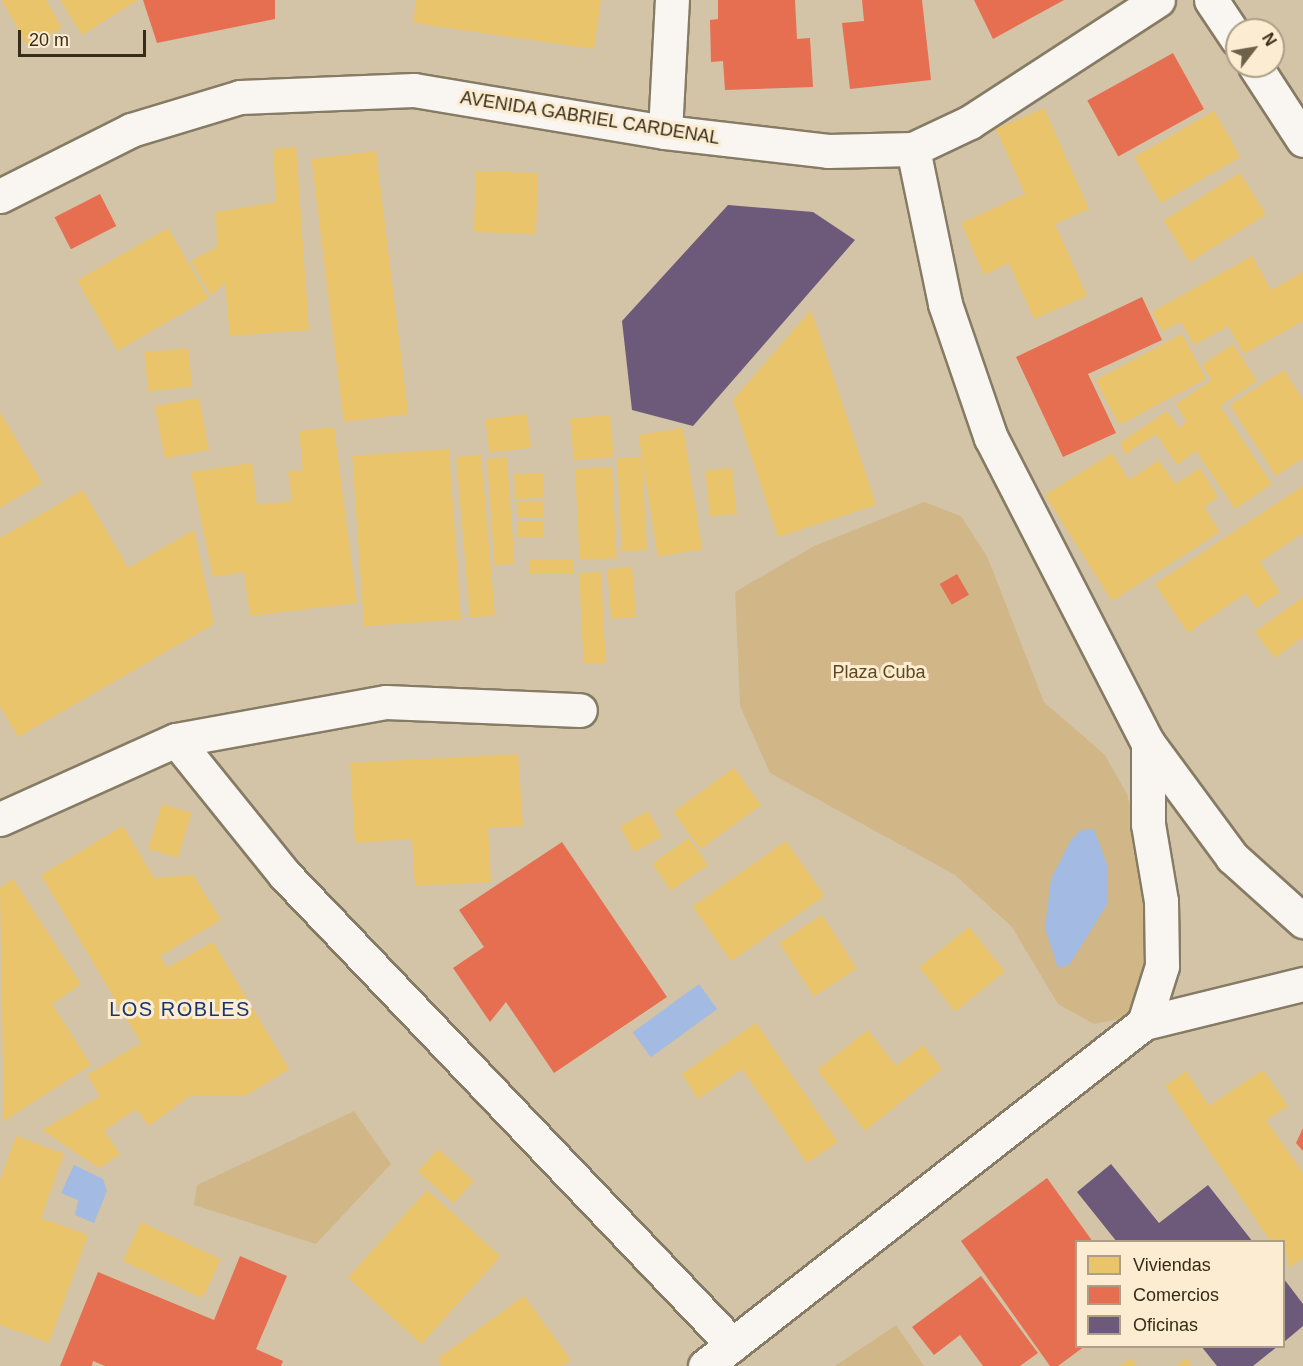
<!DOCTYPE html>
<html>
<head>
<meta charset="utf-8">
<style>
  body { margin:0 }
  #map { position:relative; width:1303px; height:1366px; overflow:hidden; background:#d4c4a7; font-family:Arial,sans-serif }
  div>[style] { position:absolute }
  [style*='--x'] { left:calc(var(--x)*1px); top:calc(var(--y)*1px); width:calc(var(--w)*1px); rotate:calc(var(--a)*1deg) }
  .green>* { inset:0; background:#d1b788 }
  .water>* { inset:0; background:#a3bae2; transform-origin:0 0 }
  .homes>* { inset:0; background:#e9c46a; transform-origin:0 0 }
  .shops>* { inset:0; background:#e76f51; transform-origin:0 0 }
  .offices>* { inset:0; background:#6d597a }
  .roads { filter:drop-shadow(2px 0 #867b64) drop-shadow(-2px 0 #867b64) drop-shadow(0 2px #867b64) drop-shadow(0 -2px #867b64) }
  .street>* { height:33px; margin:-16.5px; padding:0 16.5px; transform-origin:16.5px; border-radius:16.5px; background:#f9f6f2 }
  .secondary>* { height:33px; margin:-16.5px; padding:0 16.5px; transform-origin:16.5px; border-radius:16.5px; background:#f9f6f2 }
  span { translate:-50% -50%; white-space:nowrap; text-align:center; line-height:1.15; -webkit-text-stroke:6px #fbecd2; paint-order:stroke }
  .street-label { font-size:18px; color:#372c17 }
  .park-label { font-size:18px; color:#5f481d }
  .neighbourhood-label { font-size:20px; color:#19366c; letter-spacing:1.5px }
  .legend { position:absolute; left:1075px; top:1240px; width:210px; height:108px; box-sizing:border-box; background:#fbecd2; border:2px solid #ad9f87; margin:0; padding:8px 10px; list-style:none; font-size:18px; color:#372c17 }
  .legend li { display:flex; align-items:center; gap:12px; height:30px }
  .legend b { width:30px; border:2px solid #ad9f87 }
  .north { position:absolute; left:1225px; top:18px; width:60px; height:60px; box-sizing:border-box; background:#fbecd2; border:2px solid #ad9f87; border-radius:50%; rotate:59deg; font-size:16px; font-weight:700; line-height:24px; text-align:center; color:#372c17 }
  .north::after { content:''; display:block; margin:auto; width:21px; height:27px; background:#6e6149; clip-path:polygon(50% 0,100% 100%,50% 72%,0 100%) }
  .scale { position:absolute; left:18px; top:30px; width:128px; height:27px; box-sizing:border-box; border:3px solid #372c17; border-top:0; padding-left:8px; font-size:18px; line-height:21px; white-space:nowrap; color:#372c17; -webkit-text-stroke:4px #fbecd2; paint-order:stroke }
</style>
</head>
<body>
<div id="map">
  <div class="green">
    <i style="clip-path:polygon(924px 502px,961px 516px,987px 556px,1044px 702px,1105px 755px,1127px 794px,1141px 844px,1155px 966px,1135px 1016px,1094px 1024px,1058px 1004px,1012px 927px,955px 875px,770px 773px,740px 706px,735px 592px,814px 546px)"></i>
    <i style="clip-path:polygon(354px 1111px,391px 1164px,316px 1244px,194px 1205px,197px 1185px)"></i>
    <i style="clip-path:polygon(896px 1325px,924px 1366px,835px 1366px)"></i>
  </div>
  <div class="water">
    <i style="clip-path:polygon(1094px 829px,1108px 867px,1108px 903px,1070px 964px,1058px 968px,1045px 928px,1051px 879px,1071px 840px,1081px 830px)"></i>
    <i style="left:699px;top:984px;width:31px;height:82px;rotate:54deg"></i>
    <i style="clip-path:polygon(74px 1165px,103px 1179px,107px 1191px,94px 1223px,75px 1215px,78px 1200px,61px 1193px)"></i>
  </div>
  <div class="homes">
    <i style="clip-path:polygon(2px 0,46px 0,62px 28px,28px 47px)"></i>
    <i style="clip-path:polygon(60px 0,138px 0,82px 35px)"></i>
    <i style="clip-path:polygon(416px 0,601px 0,594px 49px,413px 23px)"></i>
    <i style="clip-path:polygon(1044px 108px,1089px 209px,1055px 224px,1087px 296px,1034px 319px,1009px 263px,984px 275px,961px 223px,1025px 194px,996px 129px)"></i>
    <i style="left:1214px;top:111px;width:53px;height:92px;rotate:60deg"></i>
    <i style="clip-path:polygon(296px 147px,309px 330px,230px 336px,225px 283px,211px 296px,191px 261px,217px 247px,216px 212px,276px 202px,273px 149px)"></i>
    <i style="left:376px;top:151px;width:265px;height:65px;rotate:83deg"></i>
    <i style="left:476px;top:171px;width:62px;height:61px;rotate:2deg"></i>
    <i style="left:1240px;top:173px;width:49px;height:90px;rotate:58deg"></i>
    <i style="left:168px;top:228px;width:81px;height:105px;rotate:60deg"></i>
    <i style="clip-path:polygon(1252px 256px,1271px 290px,1303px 272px,1303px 321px,1244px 354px,1228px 326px,1194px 345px,1181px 322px,1162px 331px,1152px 312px)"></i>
    <i style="clip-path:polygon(811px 310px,876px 505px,778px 537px,733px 400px)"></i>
    <i style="left:1182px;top:334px;width:51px;height:98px;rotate:62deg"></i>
    <i style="clip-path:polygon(1233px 344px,1257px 381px,1220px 406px,1272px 484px,1235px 509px,1196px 451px,1177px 465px,1156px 434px,1124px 455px,1121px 442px,1167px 411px,1179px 428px,1187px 422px,1176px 404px,1212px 380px,1202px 365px)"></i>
    <i style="left:188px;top:348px;width:39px;height:44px;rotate:84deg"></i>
    <i style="clip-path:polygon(1284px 370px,1303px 400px,1303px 458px,1276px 476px,1230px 405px)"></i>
    <i style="left:199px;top:398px;width:53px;height:45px;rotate:79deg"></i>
    <i style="clip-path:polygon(0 412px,42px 483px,0 508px)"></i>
    <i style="left:527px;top:414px;width:34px;height:42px;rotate:83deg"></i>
    <i style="left:610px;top:415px;width:42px;height:40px;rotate:85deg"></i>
    <i style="clip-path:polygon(334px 427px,357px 603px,250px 616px,244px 572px,213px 577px,191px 472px,252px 463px,257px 505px,292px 501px,288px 471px,303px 470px,299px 431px)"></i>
    <i style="left:683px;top:428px;width:123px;height:45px;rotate:81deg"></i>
    <i style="left:449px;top:449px;width:171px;height:97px;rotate:86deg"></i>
    <i style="clip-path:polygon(1112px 453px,1129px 480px,1159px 460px,1175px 484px,1200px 468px,1218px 497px,1204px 507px,1220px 532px,1112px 601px,1045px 495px)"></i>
    <i style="left:481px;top:455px;width:161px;height:25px;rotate:85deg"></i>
    <i style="left:507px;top:457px;width:107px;height:20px;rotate:86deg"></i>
    <i style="left:642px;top:457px;width:93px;height:25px;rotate:87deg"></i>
    <i style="left:612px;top:467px;width:91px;height:37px;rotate:87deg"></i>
    <i style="left:732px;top:468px;width:46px;height:27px;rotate:84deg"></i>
    <i style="left:543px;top:473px;width:25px;height:29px;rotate:88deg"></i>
    <i style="clip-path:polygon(1303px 486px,1303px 533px,1260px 562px,1280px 592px,1256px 608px,1246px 593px,1188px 633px,1155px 584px)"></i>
    <i style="clip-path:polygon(83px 490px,128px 568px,194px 530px,214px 624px,18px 737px,0 706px,0 538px)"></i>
    <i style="left:517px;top:502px;width:26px;height:15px"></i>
    <i style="left:517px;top:521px;width:27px;height:16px"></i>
    <i style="left:529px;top:560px;width:44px;height:13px"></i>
    <i style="left:632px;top:567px;width:50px;height:25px;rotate:85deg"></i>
    <i style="left:601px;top:572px;width:91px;height:22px;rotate:87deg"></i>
    <i style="clip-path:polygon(1303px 597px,1303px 637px,1275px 658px,1255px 632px)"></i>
    <i style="clip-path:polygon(518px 754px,523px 826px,488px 828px,491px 882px,415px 886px,412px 839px,355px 843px,350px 763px)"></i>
    <i style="left:734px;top:768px;width:46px;height:75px;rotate:54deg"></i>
    <i style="left:162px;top:804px;width:31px;height:47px;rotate:17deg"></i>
    <i style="left:648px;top:811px;width:29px;height:32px;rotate:61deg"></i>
    <i style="clip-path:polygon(123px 826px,154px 878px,193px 875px,221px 920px,160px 956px,167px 968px,213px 942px,289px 1069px,245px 1096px,190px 1096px,149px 1126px,136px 1109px,104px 1131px,120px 1154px,99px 1168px,42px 1130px,100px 1096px,87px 1075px,141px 1043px,41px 875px)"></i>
    <i style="left:689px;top:838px;width:33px;height:45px;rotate:55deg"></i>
    <i style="left:786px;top:841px;width:67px;height:114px;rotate:55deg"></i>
    <i style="clip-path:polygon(13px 879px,81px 984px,52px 1004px,91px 1065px,4px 1121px,0 888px)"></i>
    <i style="left:822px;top:915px;width:64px;height:51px;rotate:57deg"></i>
    <i style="left:969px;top:927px;width:57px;height:64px;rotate:51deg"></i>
    <i style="clip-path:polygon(756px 1023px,838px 1142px,807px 1163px,742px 1069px,698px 1099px,682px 1074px)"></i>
    <i style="clip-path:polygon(868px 1030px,896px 1066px,923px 1045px,942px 1069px,865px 1131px,817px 1070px)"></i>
    <i style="clip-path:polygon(1263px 1070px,1288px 1106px,1266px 1120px,1303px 1173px,1303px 1258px,1289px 1268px,1284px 1242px,1271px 1242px,1165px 1086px,1186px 1071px,1209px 1106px)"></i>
    <i style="clip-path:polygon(16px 1136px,64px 1154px,41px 1218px,88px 1235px,49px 1343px,0 1325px,0 1181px)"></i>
    <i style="left:438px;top:1149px;width:48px;height:30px;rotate:42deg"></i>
    <i style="left:427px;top:1190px;width:99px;height:118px;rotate:42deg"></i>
    <i style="left:141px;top:1222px;width:88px;height:43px;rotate:25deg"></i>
    <i style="clip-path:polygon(524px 1296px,571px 1360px,562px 1366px,442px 1366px,437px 1359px)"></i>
    <i style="clip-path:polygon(1132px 1358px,1136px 1366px,1119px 1366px)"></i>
    <i style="clip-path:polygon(1186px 1358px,1192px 1366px,1176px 1366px)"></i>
  </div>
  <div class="shops">
    <i style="clip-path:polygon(143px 0,275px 0,275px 19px,157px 43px)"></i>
    <i style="clip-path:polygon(718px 0,795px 0,797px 39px,810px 38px,813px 87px,725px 90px,723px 61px,711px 62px,710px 20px,718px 19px)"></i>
    <i style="clip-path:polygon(862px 0,922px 0,931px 80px,850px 89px,842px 23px,864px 21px)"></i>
    <i style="clip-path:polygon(974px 0,1064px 0,993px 39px)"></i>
    <i style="left:1173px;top:53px;width:64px;height:98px;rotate:61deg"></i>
    <i style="left:100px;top:194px;width:36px;height:51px;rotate:63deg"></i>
    <i style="clip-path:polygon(1142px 297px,1162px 340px,1088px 374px,1116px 433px,1063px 457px,1016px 357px)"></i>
    <i style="left:957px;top:574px;width:24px;height:20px;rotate:60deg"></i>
    <i style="clip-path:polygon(562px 842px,667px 997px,554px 1073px,506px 1002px,490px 1022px,453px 968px,484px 947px,459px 910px)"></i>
    <i style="clip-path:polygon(1303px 1128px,1303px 1151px,1296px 1143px)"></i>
    <i style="clip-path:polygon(1047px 1178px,1093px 1242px,1076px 1242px,1076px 1346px,1085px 1346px,1058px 1366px,1050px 1366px,961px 1241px)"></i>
    <i style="clip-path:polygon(240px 1256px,287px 1276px,256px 1349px,283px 1361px,281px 1366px,105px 1366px,93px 1361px,92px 1366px,60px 1366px,98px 1272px,214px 1320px)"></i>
    <i style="clip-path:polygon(981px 1276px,1038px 1353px,1020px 1366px,983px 1366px,960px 1335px,934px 1355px,912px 1327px)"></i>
  </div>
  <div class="offices">
    <i style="clip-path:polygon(728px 205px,813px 212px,855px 240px,693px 426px,632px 410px,622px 321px)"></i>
    <i style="clip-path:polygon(1111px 1164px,1159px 1223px,1208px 1185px,1253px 1242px,1117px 1242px,1077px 1192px)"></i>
    <i style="clip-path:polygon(1284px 1279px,1303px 1304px,1303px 1326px,1284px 1342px)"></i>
    <i style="clip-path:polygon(1201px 1346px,1278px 1346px,1253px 1366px,1217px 1366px)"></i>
  </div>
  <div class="roads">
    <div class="street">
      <i style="--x:665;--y:132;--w:132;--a:-87"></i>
      <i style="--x:913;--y:149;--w:158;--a:78.3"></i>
      <i style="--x:945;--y:304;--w:142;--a:71.1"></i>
      <i style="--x:991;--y:438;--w:343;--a:62.8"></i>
      <i style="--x:1148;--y:743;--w:142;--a:53.6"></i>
      <i style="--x:1232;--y:857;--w:96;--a:42"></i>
      <i style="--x:176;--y:740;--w:213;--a:-10.3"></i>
      <i style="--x:386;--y:702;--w:194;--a:2.4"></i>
      <i style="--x:0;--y:819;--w:193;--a:-24.2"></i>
      <i style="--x:176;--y:740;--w:174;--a:51.1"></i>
      <i style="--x:285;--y:875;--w:649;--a:46.37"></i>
      <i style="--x:1144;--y:1023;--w:60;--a:-72.5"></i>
      <i style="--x:1162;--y:966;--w:65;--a:-90.9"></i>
      <i style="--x:1161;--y:901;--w:78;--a:-99.6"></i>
      <i style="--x:1148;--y:824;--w:81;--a:-90"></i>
      <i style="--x:705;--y:1366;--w:557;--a:-38"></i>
      <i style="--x:1144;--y:1023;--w:164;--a:-13.8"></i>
    </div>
    <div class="secondary">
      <i style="--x:1211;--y:0;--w:47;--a:56.3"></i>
      <i style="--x:1255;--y:66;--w:88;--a:57"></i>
      <i style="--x:0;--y:196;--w:147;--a:-26.7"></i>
      <i style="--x:131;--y:130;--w:114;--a:-16.8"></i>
      <i style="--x:240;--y:97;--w:174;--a:-2.3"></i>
      <i style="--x:414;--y:90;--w:254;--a:9.5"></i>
      <i style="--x:665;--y:132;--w:164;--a:6.6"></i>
      <i style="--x:828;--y:151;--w:85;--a:-1.3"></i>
      <i style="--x:913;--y:149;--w:63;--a:-25.3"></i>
      <i style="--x:970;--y:122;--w:224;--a:-33"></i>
    </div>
  </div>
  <div class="street-label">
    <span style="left:590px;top:118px;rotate:9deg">AVENIDA GABRIEL CARDENAL</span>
  </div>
  <div class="park-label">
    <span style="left:879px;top:672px">Plaza Cuba</span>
  </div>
  <div class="neighbourhood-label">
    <span style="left:180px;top:1009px">LOS ROBLES</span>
  </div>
  <ul class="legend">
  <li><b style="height:16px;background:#e9c46a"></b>Viviendas</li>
  <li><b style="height:16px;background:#e76f51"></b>Comercios</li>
  <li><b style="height:16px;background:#6d597a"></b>Oficinas</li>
  </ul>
  <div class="north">N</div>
  <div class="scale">20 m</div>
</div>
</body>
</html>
